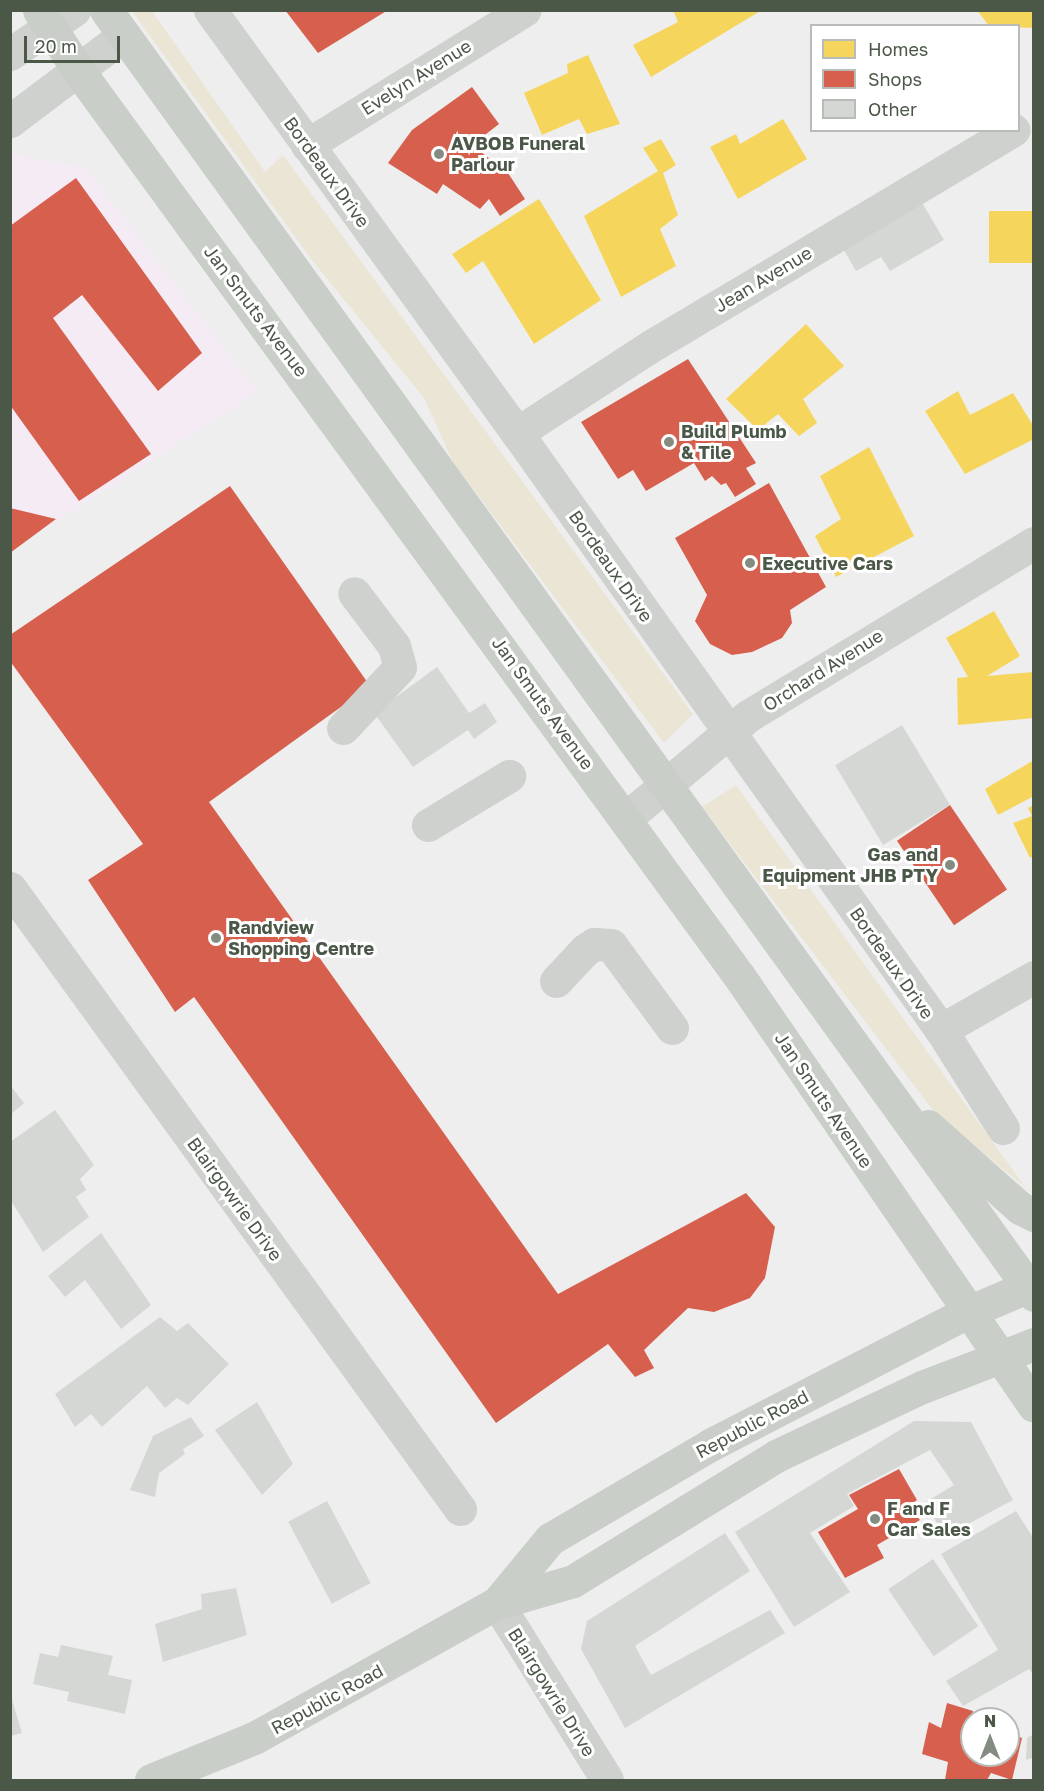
<!DOCTYPE html>
<html>
<head>
<meta charset="utf-8">
<style>
  body { margin:0 }
  #map { position:relative; width:1044px; height:1791px; overflow:hidden; background:#eeeeef; font-family:"Golos Text",sans-serif }
  div>[style] { position:absolute }
  [style*='--x'] { left:calc(var(--x)*1px); top:calc(var(--y)*1px); width:calc(var(--w)*1px); rotate:calc(var(--a)*1deg) }
  .commercial>* { inset:0; background:#f4ebf4 }
  .green>* { inset:0; background:#ebe5d5 }
  .homes>* { inset:0; background:#f6d55c; transform-origin:0 0 }
  .shops>* { inset:0; background:#d6604d; transform-origin:0 0 }
  .building>* { inset:0; background:#d5d7d5; transform-origin:0 0 }
  .minor>* { height:33px; margin:-16.5px; padding:0 16.5px; transform-origin:16.5px; border-radius:16.5px; background:#ced1cd }
  .major>* { height:33px; margin:-16.5px; padding:0 16.5px; transform-origin:16.5px; border-radius:16.5px; background:#c9cec8 }
  .dots>* { width:16px; height:16px; translate:-50% -50%; box-sizing:border-box; border:3px solid #fff; border-radius:50% }
  span { translate:-50% -50%; white-space:nowrap; text-align:center; line-height:1.15; -webkit-text-stroke:6px #fff; paint-order:stroke }
  .street-label { font-size:18px; color:#4b5848 }
  .poi-label { font-size:18px; color:#4b5848; font-weight:700 }
  .left { translate:0 -50%; text-align:left }
  .right { translate:-100% -50%; text-align:right }
  .frame { position:absolute; inset:0; border:12px solid #4b5848; pointer-events:none }
  .legend { position:absolute; left:810px; top:24px; width:210px; height:108px; box-sizing:border-box; background:#fff; border:2px solid #b7bcb6; margin:0; padding:8px 10px; list-style:none; font-size:18px; color:#4b5848 }
  .legend li { display:flex; align-items:center; gap:12px; height:30px }
  .legend b { width:30px; border:2px solid #b7bcb6 }
  .north { position:absolute; left:960px; top:1707px; width:60px; height:60px; box-sizing:border-box; background:#fff; border:2px solid #b7bcb6; border-radius:50%; rotate:0deg; font-size:16px; font-weight:700; line-height:24px; text-align:center; color:#4b5848 }
  .north::after { content:''; display:block; margin:auto; width:21px; height:27px; background:#848c82; clip-path:polygon(50% 0,100% 100%,50% 72%,0 100%) }
  .scale { position:absolute; left:24px; top:36px; width:96px; height:27px; box-sizing:border-box; border:3px solid #4b5848; border-top:0; padding-left:8px; font-size:18px; line-height:21px; white-space:nowrap; color:#4b5848; -webkit-text-stroke:4px #fff; paint-order:stroke }
</style>
</head>
<body>
<div id="map">
  <div class="commercial">
    <i style="clip-path:polygon(11px 154px,85px 167px,258px 392px,11px 551px)"></i>
  </div>
  <div class="green">
    <i style="clip-path:polygon(132px 11px,152px 11px,265px 172px,283px 155px,693px 714px,664px 743px,453px 462px,424px 398px,311px 259px)"></i>
    <i style="clip-path:polygon(736px 785px,869px 971px,1026px 1188px,935px 1113px,702px 807px)"></i>
  </div>
  <div class="homes">
    <i style="clip-path:polygon(673px 10px,762px 10px,651px 77px,633px 45px,678px 22px)"></i>
    <i style="clip-path:polygon(977px 10px,1034px 10px,1034px 28px,989px 26px)"></i>
    <i style="clip-path:polygon(588px 55px,620px 124px,587px 134px,579px 119px,542px 135px,524px 93px,568px 73px,567px 64px)"></i>
    <i style="clip-path:polygon(783px 119px,807px 159px,738px 199px,710px 147px,736px 134px,740px 144px)"></i>
    <i style="clip-path:polygon(661px 139px,676px 165px,663px 173px,678px 215px,660px 229px,676px 266px,621px 297px,584px 216px,658px 171px,643px 148px)"></i>
    <i style="clip-path:polygon(539px 199px,601px 300px,534px 344px,483px 261px,466px 273px,452px 254px)"></i>
    <i style="left:1034px;top:211px;width:52px;height:45px;rotate:90deg"></i>
    <i style="clip-path:polygon(806px 324px,844px 366px,803px 399px,817px 423px,799px 436px,778px 414px,758px 430px,726px 399px)"></i>
    <i style="clip-path:polygon(958px 391px,970px 415px,1013px 393px,1034px 427px,1034px 439px,965px 474px,925px 411px)"></i>
    <i style="clip-path:polygon(869px 447px,914px 536px,836px 577px,815px 536px,841px 519px,820px 476px)"></i>
    <i style="clip-path:polygon(994px 611px,1020px 656px,987px 676px,1034px 672px,1034px 718px,958px 725px,957px 678px,968px 677px,946px 638px)"></i>
    <i style="clip-path:polygon(1034px 760px,1034px 796px,998px 815px,985px 789px)"></i>
    <i style="clip-path:polygon(1034px 805px,1034px 855px,1030px 858px,1013px 823px,1032px 816px,1028px 808px)"></i>
  </div>
  <div class="shops">
    <i style="clip-path:polygon(285px 10px,388px 10px,318px 53px)"></i>
    <i style="clip-path:polygon(472px 87px,499px 124px,472px 145px,508px 173px,525px 199px,500px 216px,489px 199px,480px 209px,443px 184px,437px 194px,388px 163px,412px 130px)"></i>
    <i style="clip-path:polygon(76px 178px,202px 353px,158px 391px,82px 295px,53px 318px,151px 454px,79px 501px,10px 405px,10px 226px)"></i>
    <i style="clip-path:polygon(688px 359px,756px 463px,746px 468px,756px 484px,735px 497px,726px 483px,721px 485px,712px 476px,705px 481px,694px 463px,646px 491px,633px 470px,618px 479px,581px 422px)"></i>
    <i style="clip-path:polygon(769px 483px,826px 587px,790px 610px,792px 623px,782px 638px,752px 652px,732px 655px,710px 644px,695px 621px,707px 595px,675px 538px)"></i>
    <i style="clip-path:polygon(230px 486px,370px 686px,209px 802px,558px 1294px,746px 1193px,775px 1227px,765px 1278px,750px 1298px,714px 1312px,688px 1308px,644px 1350px,654px 1368px,635px 1377px,608px 1344px,496px 1423px,194px 997px,175px 1012px,88px 880px,143px 844px,10px 661px,10px 635px)"></i>
    <i style="clip-path:polygon(10px 508px,56px 519px,10px 553px)"></i>
    <i style="left:950px;top:805px;width:102px;height:64px;rotate:56deg"></i>
    <i style="clip-path:polygon(899px 1469px,917px 1500px,909px 1506px,920px 1520px,877px 1545px,884px 1558px,845px 1578px,818px 1532px,858px 1509px,849px 1495px)"></i>
    <i style="clip-path:polygon(947px 1703px,973px 1711px,968px 1733px,972px 1735px,972px 1755px,1008px 1755px,1008px 1732px,1022px 1738px,1012px 1780px,991px 1773px,987px 1780px,945px 1780px,948px 1762px,922px 1754px,929px 1722px,941px 1728px)"></i>
  </div>
  <div class="building">
    <i style="clip-path:polygon(917px 194px,944px 240px,890px 271px,881px 257px,856px 271px,838px 240px)"></i>
    <i style="clip-path:polygon(437px 667px,469px 713px,485px 703px,497px 722px,474px 739px,468px 730px,413px 767px,374px 713px)"></i>
    <i style="left:902px;top:725px;width:93px;height:78px;rotate:59deg"></i>
    <i style="clip-path:polygon(10px 1085px,24px 1103px,10px 1115px)"></i>
    <i style="clip-path:polygon(55px 1110px,94px 1165px,80px 1179px,86px 1190px,76px 1197px,89px 1217px,43px 1252px,10px 1199px,10px 1142px)"></i>
    <i style="clip-path:polygon(101px 1233px,151px 1305px,121px 1329px,85px 1280px,65px 1297px,48px 1276px)"></i>
    <i style="clip-path:polygon(160px 1317px,177px 1331px,188px 1323px,229px 1364px,188px 1405px,177px 1398px,165px 1408px,147px 1386px,102px 1427px,91px 1414px,75px 1427px,55px 1394px)"></i>
    <i style="clip-path:polygon(257px 1402px,293px 1464px,262px 1495px,215px 1430px)"></i>
    <i style="clip-path:polygon(191px 1417px,204px 1436px,183px 1449px,185px 1454px,159px 1473px,155px 1497px,130px 1490px,153px 1436px)"></i>
    <i style="clip-path:polygon(914px 1421px,971px 1422px,1013px 1500px,944px 1537px,926px 1502px,954px 1485px,930px 1450px,847px 1494px,854px 1506px,810px 1533px,850px 1592px,794px 1627px,735px 1532px)"></i>
    <i style="left:327px;top:1501px;width:93px;height:44px;rotate:62deg"></i>
    <i style="clip-path:polygon(1016px 1511px,1034px 1539px,1034px 1676px,1029px 1669px,963px 1706px,946px 1681px,998px 1650px,941px 1554px)"></i>
    <i style="clip-path:polygon(725px 1533px,750px 1571px,635px 1646px,651px 1675px,770px 1610px,785px 1633px,625px 1728px,581px 1649px,587px 1621px)"></i>
    <i style="left:933px;top:1559px;width:81px;height:54px;rotate:56deg"></i>
    <i style="clip-path:polygon(236px 1588px,247px 1635px,163px 1662px,155px 1624px,202px 1609px,201px 1594px)"></i>
    <i style="clip-path:polygon(61px 1645px,113px 1656px,108px 1675px,132px 1680px,125px 1714px,67px 1701px,69px 1692px,33px 1684px,40px 1653px,58px 1657px)"></i>
    <i style="clip-path:polygon(10px 1693px,22px 1733px,10px 1736px)"></i>
    <i style="clip-path:polygon(1034px 1734px,1034px 1757px,1026px 1760px,1027px 1738px)"></i>
  </div>
  <div class="minor">
    <i style="--x:210;--y:10;--w:523;--a:54.03"></i>
    <i style="--x:517;--y:433;--w:732;--a:54.62"></i>
    <i style="--x:941;--y:1030;--w:116;--a:57.7"></i>
    <i style="--x:10;--y:54;--w:78;--a:-34.5"></i>
    <i style="--x:10;--y:121;--w:143;--a:-37"></i>
    <i style="--x:307;--y:145;--w:256;--a:-31.8"></i>
    <i style="--x:517;--y:433;--w:160;--a:-33"></i>
    <i style="--x:651;--y:346;--w:422;--a:-30.8"></i>
    <i style="--x:343;--y:728;--w:83;--a:-46.9"></i>
    <i style="--x:400;--y:667;--w:22;--a:-106"></i>
    <i style="--x:394;--y:646;--w:66;--a:-127"></i>
    <i style="--x:626;--y:818;--w:159;--a:-39.9"></i>
    <i style="--x:748;--y:716;--w:334;--a:-31.2"></i>
    <i style="--x:428;--y:825;--w:95;--a:-31.2"></i>
    <i style="--x:10;--y:888;--w:767;--a:54.07"></i>
    <i style="--x:556;--y:981;--w:42;--a:-46.9"></i>
    <i style="--x:585;--y:950;--w:11;--a:-34"></i>
    <i style="--x:594;--y:944;--w:17;--a:3"></i>
    <i style="--x:611;--y:945;--w:103;--a:53.7"></i>
    <i style="--x:941;--y:1030;--w:107;--a:-29.7"></i>
    <i style="--x:497;--y:1603;--w:208;--a:58.1"></i>
  </div>
  <div class="major">
    <i style="--x:39;--y:10;--w:72;--a:57"></i>
    <i style="--x:78;--y:70;--w:1121;--a:53.89"></i>
    <i style="--x:739;--y:976;--w:521;--a:55.55"></i>
    <i style="--x:106;--y:10;--w:1585;--a:54.16"></i>
    <i style="--x:928;--y:1126;--w:123;--a:41.7"></i>
    <i style="--x:1020;--y:1208;--w:16;--a:27"></i>
    <i style="--x:497;--y:1603;--w:83;--a:-50.4"></i>
    <i style="--x:550;--y:1539;--w:186;--a:-30.4"></i>
    <i style="--x:710;--y:1445;--w:288;--a:-27.3"></i>
    <i style="--x:966;--y:1313;--w:74;--a:-23.1"></i>
    <i style="--x:151;--y:1780;--w:111;--a:-22.2"></i>
    <i style="--x:254;--y:1738;--w:278;--a:-29.1"></i>
    <i style="--x:497;--y:1603;--w:79;--a:-16.1"></i>
    <i style="--x:573;--y:1581;--w:238;--a:-31.6"></i>
    <i style="--x:776;--y:1456;--w:161;--a:-25.3"></i>
    <i style="--x:922;--y:1387;--w:120;--a:-21"></i>
  </div>
  <div class="dots">
    <i style="left:439px;top:154px;background:#848c82"></i>
    <i style="left:669px;top:442px;background:#848c82"></i>
    <i style="left:750px;top:563px;background:#848c82"></i>
    <i style="left:950px;top:865px;background:#848c82"></i>
    <i style="left:216px;top:938px;background:#848c82"></i>
    <i style="left:875px;top:1519px;background:#848c82"></i>
  </div>
  <div class="street-label">
    <span style="left:416px;top:77px;rotate:-32deg">Evelyn Avenue</span>
    <span style="left:327px;top:172px;rotate:54deg">Bordeaux Drive</span>
    <span style="left:763px;top:279px;rotate:-31deg">Jean Avenue</span>
    <span style="left:256px;top:311px;rotate:53deg">Jan Smuts Avenue</span>
    <span style="left:611px;top:566px;rotate:55deg">Bordeaux Drive</span>
    <span style="left:823px;top:670px;rotate:-32deg">Orchard Avenue</span>
    <span style="left:543px;top:703px;rotate:54deg">Jan Smuts Avenue</span>
    <span style="left:892px;top:963px;rotate:55deg">Bordeaux Drive</span>
    <span style="left:824px;top:1100px;rotate:56deg">Jan Smuts Avenue</span>
    <span style="left:235px;top:1199px;rotate:54deg">Blairgowrie Drive</span>
    <span style="left:752px;top:1424px;rotate:-28deg">Republic Road</span>
    <span style="left:552px;top:1692px;rotate:58deg">Blairgowrie Drive</span>
    <span style="left:327px;top:1699px;rotate:-29deg">Republic Road</span>
  </div>
  <div class="poi-label">
    <span class="left" style="left:451px;top:154px">AVBOB Funeral<br>Parlour</span>
    <span class="left" style="left:681px;top:442px">Build Plumb<br>&amp; Tile</span>
    <span class="left" style="left:762px;top:563px">Executive Cars</span>
    <span class="right" style="left:938px;top:865px">Gas and<br>Equipment JHB PTY</span>
    <span class="left" style="left:228px;top:938px">Randview<br>Shopping Centre</span>
    <span class="left" style="left:887px;top:1519px">F and F<br>Car Sales</span>
  </div>
  <div class="frame"></div>
  <ul class="legend">
  <li><b style="height:16px;background:#f6d55c"></b>Homes</li>
  <li><b style="height:16px;background:#d6604d"></b>Shops</li>
  <li><b style="height:16px;background:#d5d7d5"></b>Other</li>
  </ul>
  <div class="north">N</div>
  <div class="scale">20 m</div>
</div>
</body>
</html>
